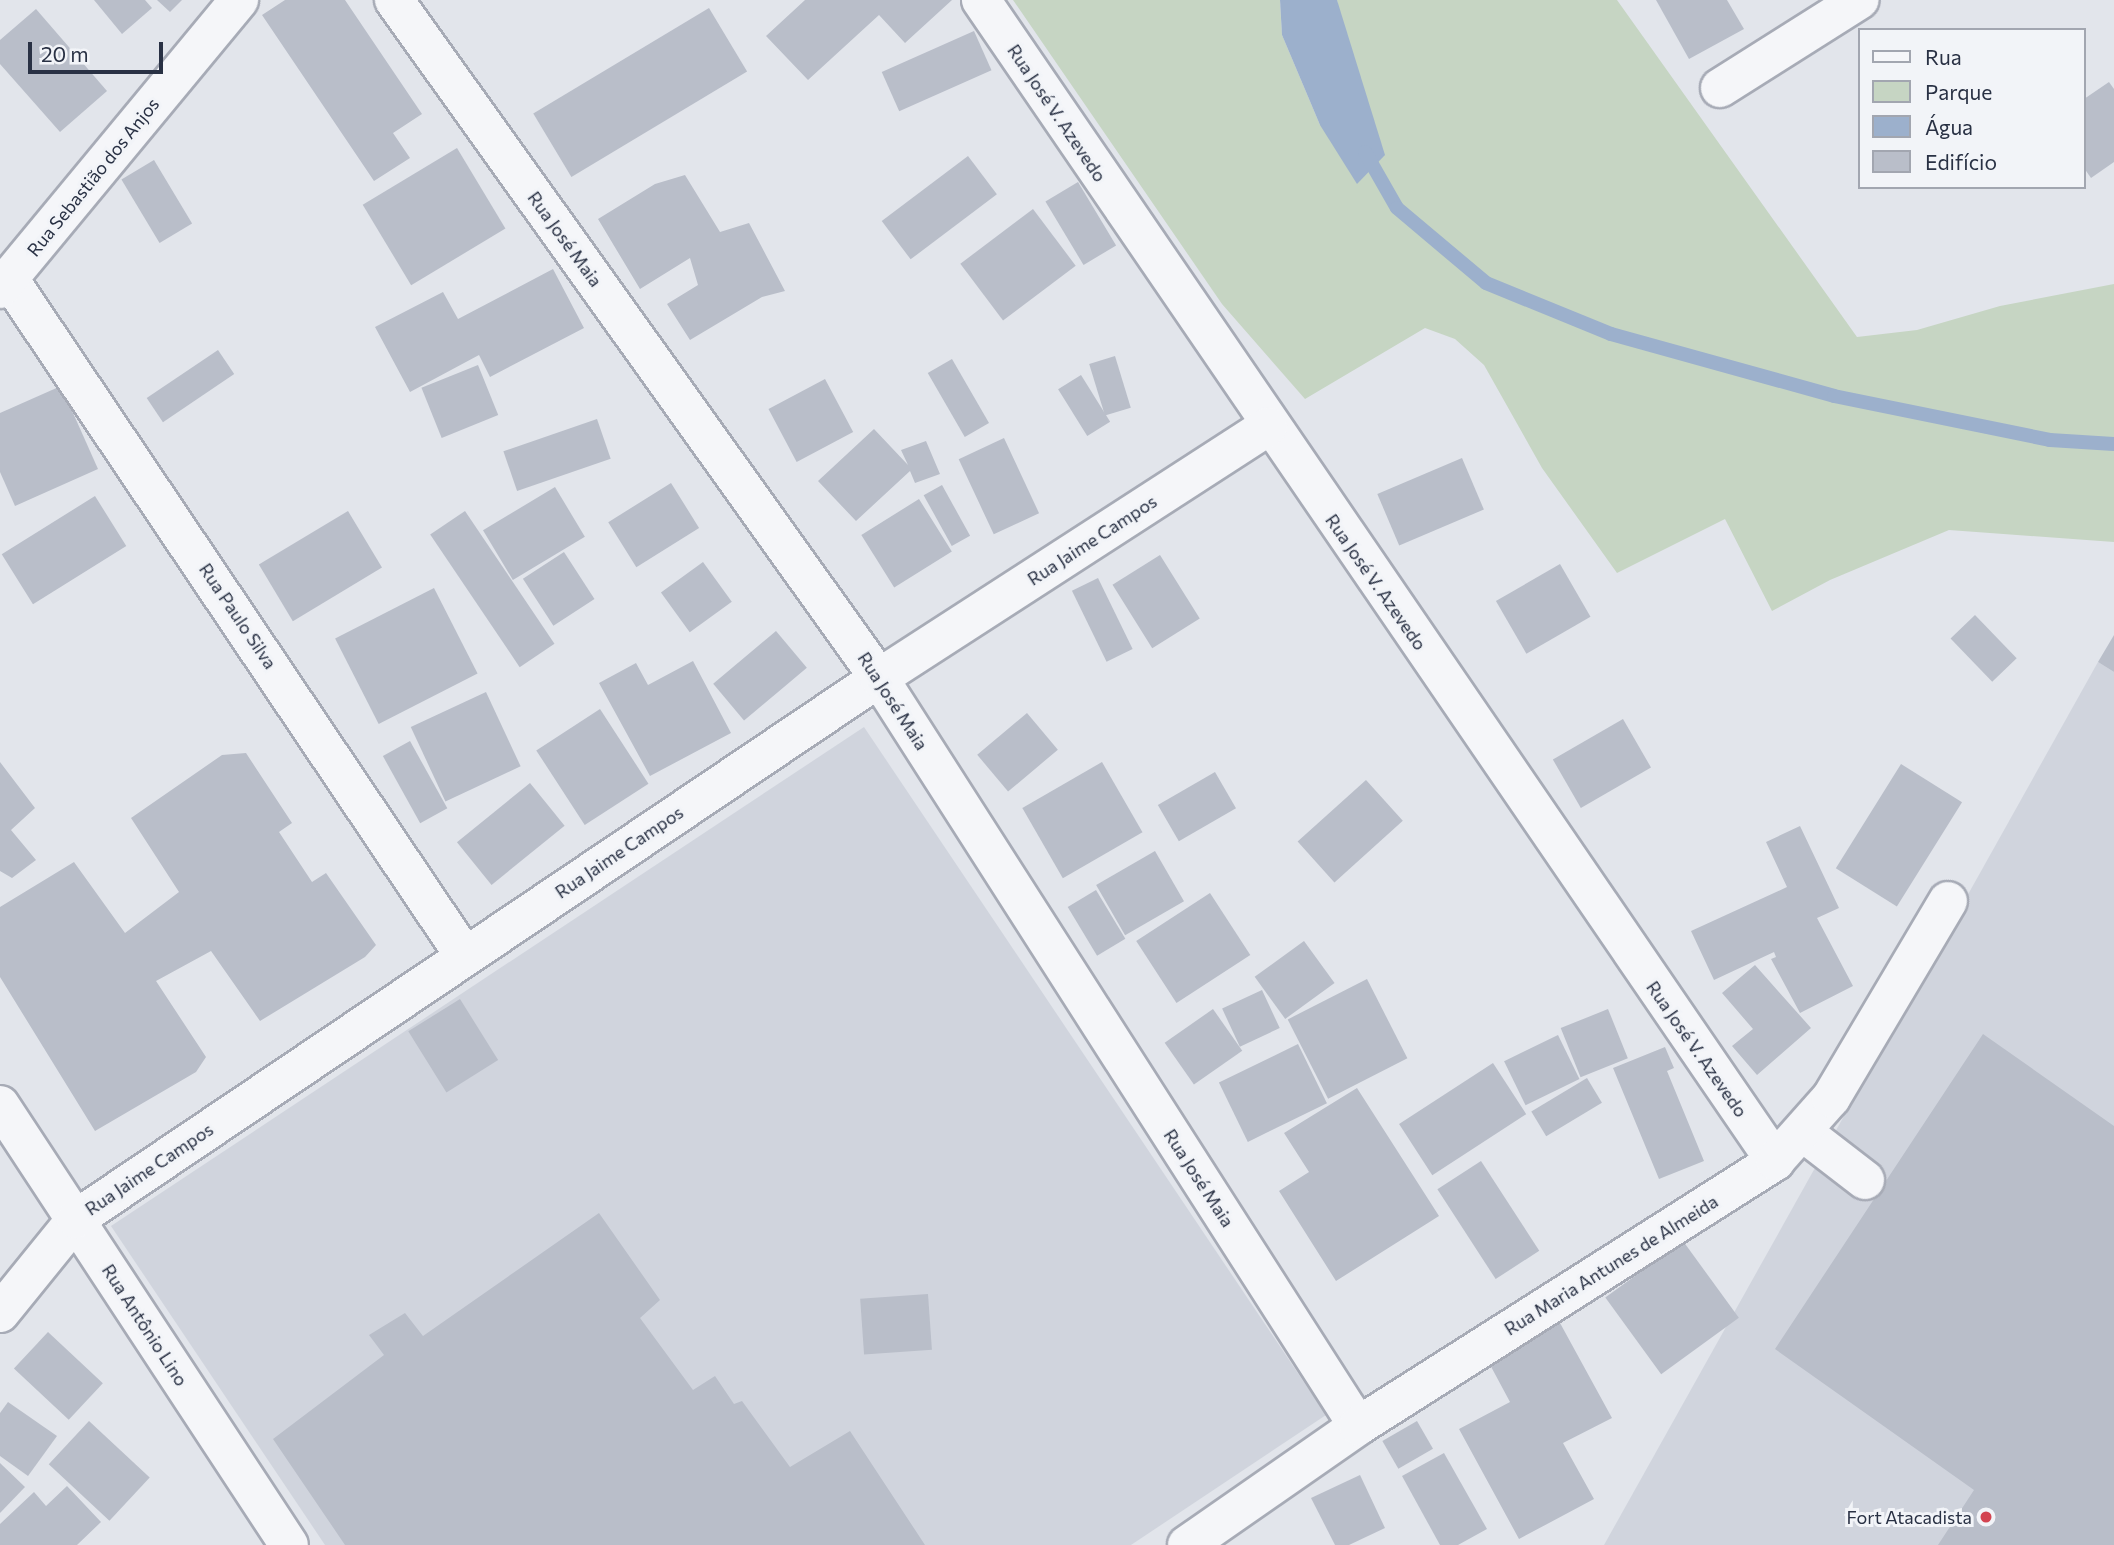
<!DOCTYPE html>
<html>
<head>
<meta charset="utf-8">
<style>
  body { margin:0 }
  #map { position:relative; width:2114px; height:1545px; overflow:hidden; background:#e2e5eb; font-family:Commissioner,sans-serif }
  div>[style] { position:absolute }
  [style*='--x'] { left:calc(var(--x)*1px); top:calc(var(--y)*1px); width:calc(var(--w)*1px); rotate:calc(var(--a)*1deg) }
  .built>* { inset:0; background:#d0d4dd }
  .green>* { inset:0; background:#c6d5c3 }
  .water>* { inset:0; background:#9cb0cc }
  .stream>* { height:14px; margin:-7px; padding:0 7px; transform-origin:7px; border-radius:7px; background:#9cb0cc }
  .building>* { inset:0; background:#b9bec9; transform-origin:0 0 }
  .roads { filter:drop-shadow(2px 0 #a7abb6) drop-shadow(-2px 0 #a7abb6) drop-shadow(0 2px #a7abb6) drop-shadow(0 -2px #a7abb6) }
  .minor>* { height:38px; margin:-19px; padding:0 19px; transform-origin:19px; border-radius:19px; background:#f5f6f9 }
  .dots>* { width:19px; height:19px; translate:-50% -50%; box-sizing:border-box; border:4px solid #f2f4f8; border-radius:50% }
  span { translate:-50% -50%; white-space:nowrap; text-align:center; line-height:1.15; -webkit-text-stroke:6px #f2f4f8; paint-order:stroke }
  .street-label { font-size:18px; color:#293144 }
  .poi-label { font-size:18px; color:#293144 }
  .right { translate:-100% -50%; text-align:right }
  .legend { position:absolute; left:1858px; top:28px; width:228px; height:161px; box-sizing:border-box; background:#f2f4f8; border:2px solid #a2a6b0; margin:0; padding:9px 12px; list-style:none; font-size:21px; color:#293144 }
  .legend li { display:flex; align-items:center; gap:14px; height:35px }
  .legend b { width:35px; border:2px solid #a2a6b0 }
  .scale { position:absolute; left:28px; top:42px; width:135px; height:32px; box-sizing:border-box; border:4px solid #293144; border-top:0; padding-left:9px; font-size:21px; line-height:24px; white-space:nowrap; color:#293144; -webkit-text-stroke:5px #f2f4f8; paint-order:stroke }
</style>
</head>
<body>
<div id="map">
  <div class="built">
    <i style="clip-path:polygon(2098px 662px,2114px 672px,2114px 1545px,1604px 1545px)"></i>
    <i style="clip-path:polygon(864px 727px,1326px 1415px,1131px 1545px,325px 1545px,111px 1226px)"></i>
  </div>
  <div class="green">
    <i style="clip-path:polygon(1013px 0,1280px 0,1282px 35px,1320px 125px,1340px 19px,1337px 0,1617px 0,1857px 337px,1917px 330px,2000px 306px,2114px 284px,2114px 542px,1949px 530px,1830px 580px,1772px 611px,1725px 519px,1617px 573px,1542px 468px,1484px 365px,1455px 339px,1425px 328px,1305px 399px,1222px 304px)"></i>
  </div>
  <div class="water">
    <i style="clip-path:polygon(1280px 0,1337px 0,1385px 155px,1357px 184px,1320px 125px,1282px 35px)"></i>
  </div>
  <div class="stream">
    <i style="--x:1365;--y:152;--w:64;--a:60.3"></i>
    <i style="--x:1397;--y:208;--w:116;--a:40.1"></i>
    <i style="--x:1486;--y:283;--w:135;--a:22.2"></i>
    <i style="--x:1611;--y:334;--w:231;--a:15.5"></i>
    <i style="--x:1834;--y:396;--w:220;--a:11.5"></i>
    <i style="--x:2050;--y:440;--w:64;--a:3.6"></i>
  </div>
  <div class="building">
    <i style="clip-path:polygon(94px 0,145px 0,152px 8px,122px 34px)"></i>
    <i style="clip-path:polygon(157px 0,182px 0,170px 12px)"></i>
    <i style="clip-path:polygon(285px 0,345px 0,422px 114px,393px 133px,410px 158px,374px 181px,262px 15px)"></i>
    <i style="clip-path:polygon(805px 0,952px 0,905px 43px,879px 15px,808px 80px,766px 36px)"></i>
    <i style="clip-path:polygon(1656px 0,1727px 0,1744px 29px,1689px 59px)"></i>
    <i style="left:709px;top:8px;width:74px;height:205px;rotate:59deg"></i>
    <i style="clip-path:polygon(36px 9px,107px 91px,60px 132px,0 64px,0 40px)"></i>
    <i style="left:974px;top:31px;width:43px;height:101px;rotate:66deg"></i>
    <i style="clip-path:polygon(2109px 82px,2114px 89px,2114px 162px,2091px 178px,2084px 168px,2084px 99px)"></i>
    <i style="left:457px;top:148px;width:94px;height:110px;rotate:59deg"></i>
    <i style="left:968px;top:156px;width:48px;height:108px;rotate:53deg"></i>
    <i style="left:154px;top:160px;width:74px;height:38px;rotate:59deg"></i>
    <i style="clip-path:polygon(685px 175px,720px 232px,749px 223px,785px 291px,762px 297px,690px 340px,667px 304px,698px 285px,690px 258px,640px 289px,598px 219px,655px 184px)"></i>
    <i style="left:1078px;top:182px;width:74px;height:38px;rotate:59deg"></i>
    <i style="left:1033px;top:209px;width:71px;height:91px;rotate:53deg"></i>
    <i style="clip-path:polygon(553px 269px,584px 328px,490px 377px,479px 355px,410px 392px,375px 327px,443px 292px,458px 319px)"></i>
    <i style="left:218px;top:350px;width:29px;height:86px;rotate:56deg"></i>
    <i style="left:1115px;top:356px;width:54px;height:27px;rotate:73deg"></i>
    <i style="left:952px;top:359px;width:74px;height:28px;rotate:60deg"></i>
    <i style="left:478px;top:365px;width:54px;height:61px;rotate:68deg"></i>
    <i style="left:1081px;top:375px;width:55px;height:27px;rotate:58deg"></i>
    <i style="left:825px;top:379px;width:60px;height:64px;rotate:62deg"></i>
    <i style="clip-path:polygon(61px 386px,98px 469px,15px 506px,0 472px,0 413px)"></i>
    <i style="left:597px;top:419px;width:42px;height:99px;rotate:71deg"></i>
    <i style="clip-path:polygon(874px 429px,908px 465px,901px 450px,926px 441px,940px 474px,915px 483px,910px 471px,856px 521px,818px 481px)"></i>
    <i style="left:1004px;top:438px;width:83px;height:50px;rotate:65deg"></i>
    <i style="left:1462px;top:458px;width:56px;height:92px;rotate:67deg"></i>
    <i style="left:671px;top:483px;width:53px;height:74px;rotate:58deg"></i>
    <i style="left:942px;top:485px;width:58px;height:21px;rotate:61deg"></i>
    <i style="left:555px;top:487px;width:58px;height:84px;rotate:59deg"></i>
    <i style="left:95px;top:496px;width:59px;height:110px;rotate:58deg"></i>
    <i style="left:919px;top:499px;width:62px;height:68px;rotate:58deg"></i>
    <i style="left:348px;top:511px;width:66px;height:104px;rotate:59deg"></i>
    <i style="left:465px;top:511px;width:160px;height:42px;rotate:56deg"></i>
    <i style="left:564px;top:552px;width:56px;height:49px;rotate:57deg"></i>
    <i style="left:1160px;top:555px;width:75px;height:56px;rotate:58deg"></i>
    <i style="left:703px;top:562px;width:49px;height:52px;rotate:54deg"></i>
    <i style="left:1560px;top:564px;width:61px;height:74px;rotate:60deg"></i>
    <i style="left:1098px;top:578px;width:79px;height:29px;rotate:64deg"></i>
    <i style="left:434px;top:588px;width:96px;height:111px;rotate:63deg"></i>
    <i style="left:1975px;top:615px;width:60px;height:34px;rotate:46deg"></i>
    <i style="left:776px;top:631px;width:48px;height:82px;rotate:50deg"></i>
    <i style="clip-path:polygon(2114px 635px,2114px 672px,2098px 662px)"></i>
    <i style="clip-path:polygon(693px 661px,731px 733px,650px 776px,599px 683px,636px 663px,648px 685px)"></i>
    <i style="left:486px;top:692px;width:82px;height:83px;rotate:65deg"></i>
    <i style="left:600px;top:709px;width:89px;height:76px;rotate:57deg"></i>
    <i style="left:1027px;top:713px;width:48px;height:65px;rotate:50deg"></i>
    <i style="left:1623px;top:719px;width:56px;height:81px;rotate:60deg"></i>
    <i style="left:410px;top:741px;width:77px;height:31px;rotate:61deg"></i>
    <i style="clip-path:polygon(246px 753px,292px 823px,279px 832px,312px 882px,326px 873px,376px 945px,365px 957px,260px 1021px,211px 951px,156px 981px,206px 1057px,196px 1072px,95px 1131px,0 977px,0 907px,74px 862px,125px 933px,179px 892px,131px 818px,222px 755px)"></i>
    <i style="clip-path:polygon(0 762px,35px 808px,11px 830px,36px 860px,12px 878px,0 871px)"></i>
    <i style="left:1102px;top:762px;width:81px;height:92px;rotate:60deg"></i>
    <i style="left:1901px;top:764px;width:72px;height:123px;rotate:32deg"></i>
    <i style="left:1215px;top:772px;width:42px;height:66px;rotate:60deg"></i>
    <i style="left:1366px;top:780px;width:55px;height:92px;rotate:48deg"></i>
    <i style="left:530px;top:783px;width:55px;height:94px;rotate:51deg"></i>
    <i style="clip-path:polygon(1800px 826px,1839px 908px,1817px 918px,1853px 986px,1800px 1013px,1771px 959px,1776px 957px,1774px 952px,1714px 980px,1691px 931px,1787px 887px,1766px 842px)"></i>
    <i style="left:1155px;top:851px;width:58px;height:68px;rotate:60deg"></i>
    <i style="left:1096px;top:890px;width:57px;height:33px;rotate:59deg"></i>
    <i style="left:1210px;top:893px;width:74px;height:88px;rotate:57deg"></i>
    <i style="left:1304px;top:941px;width:52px;height:61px;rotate:54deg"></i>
    <i style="clip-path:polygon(1755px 965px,1811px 1028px,1757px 1075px,1732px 1046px,1753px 1029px,1722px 993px)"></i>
    <i style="left:1367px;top:979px;width:89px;height:89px;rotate:63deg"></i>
    <i style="left:1262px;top:990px;width:42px;height:44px;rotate:65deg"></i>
    <i style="left:460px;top:999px;width:72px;height:61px;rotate:58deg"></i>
    <i style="left:1213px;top:1009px;width:51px;height:59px;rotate:55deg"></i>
    <i style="left:1608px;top:1009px;width:53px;height:51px;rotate:68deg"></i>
    <i style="clip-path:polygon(1983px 1034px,2114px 1126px,2114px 1545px,1938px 1545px,1974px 1490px,1775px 1349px)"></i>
    <i style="left:1558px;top:1035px;width:49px;height:60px;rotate:64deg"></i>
    <i style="left:1298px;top:1044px;width:66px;height:88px;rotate:64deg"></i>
    <i style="clip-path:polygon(1665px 1047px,1674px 1068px,1667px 1071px,1704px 1161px,1659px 1179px,1613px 1068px)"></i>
    <i style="left:1493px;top:1063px;width:61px;height:112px;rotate:57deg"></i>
    <i style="left:1587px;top:1078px;width:29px;height:65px;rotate:59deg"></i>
    <i style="clip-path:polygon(1357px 1088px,1439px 1216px,1336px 1281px,1279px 1191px,1309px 1172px,1284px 1133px)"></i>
    <i style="left:1481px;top:1161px;width:107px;height:52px;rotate:57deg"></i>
    <i style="clip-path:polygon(599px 1213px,660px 1300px,640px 1318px,693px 1390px,715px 1376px,734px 1404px,742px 1401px,790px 1467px,850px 1431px,925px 1545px,345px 1545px,273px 1439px,384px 1355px,369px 1335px,405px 1313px,423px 1336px)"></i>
    <i style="left:1683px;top:1241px;width:95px;height:96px;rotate:54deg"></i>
    <i style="left:928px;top:1294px;width:56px;height:68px;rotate:86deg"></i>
    <i style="clip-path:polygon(1560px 1323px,1612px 1418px,1563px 1443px,1594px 1499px,1519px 1539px,1459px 1429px,1510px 1402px,1488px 1361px)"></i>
    <i style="left:48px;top:1332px;width:75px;height:50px;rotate:43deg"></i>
    <i style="clip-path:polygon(8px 1402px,57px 1436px,28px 1476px,0 1456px,0 1413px)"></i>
    <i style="left:89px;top:1421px;width:83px;height:59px;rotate:43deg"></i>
    <i style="left:1417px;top:1421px;width:32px;height:40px;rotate:60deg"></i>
    <i style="clip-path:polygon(1444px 1453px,1487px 1529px,1458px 1545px,1440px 1545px,1402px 1476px)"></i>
    <i style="clip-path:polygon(0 1463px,25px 1487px,0 1513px)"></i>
    <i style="clip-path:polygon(1360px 1475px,1385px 1528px,1349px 1545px,1335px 1545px,1311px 1498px)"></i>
    <i style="clip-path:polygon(67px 1486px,101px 1522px,77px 1545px,0 1545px,0 1524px,34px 1492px,46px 1506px)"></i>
  </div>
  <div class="roads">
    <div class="minor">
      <i style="--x:394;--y:0;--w:834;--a:54.42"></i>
      <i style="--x:879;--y:678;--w:888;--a:57.37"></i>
      <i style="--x:981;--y:0;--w:1407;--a:55.63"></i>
      <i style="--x:1720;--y:88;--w:165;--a:-32.3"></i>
      <i style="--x:9;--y:279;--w:815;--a:56.06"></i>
      <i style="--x:0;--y:289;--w:375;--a:-50.4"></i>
      <i style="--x:0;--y:1105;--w:526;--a:56.7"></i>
      <i style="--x:1804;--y:1133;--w:77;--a:37.6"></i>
      <i style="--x:0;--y:1313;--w:121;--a:-51"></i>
      <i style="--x:76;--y:1219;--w:968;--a:-33.97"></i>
      <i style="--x:879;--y:678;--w:463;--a:-32.9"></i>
      <i style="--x:1187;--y:1545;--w:208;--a:-34.8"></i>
      <i style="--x:1358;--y:1426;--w:494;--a:-32.4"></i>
      <i style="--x:1775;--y:1161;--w:84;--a:-48.4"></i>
      <i style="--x:1831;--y:1098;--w:229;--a:-59.3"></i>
    </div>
  </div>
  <div class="dots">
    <i style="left:1986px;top:1517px;background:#d34451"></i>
  </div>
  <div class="street-label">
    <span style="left:1057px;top:113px;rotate:56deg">Rua José V. Azevedo</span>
    <span style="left:93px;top:177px;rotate:-51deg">Rua Sebastião dos Anjos</span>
    <span style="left:565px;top:239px;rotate:54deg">Rua José Maia</span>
    <span style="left:1092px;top:540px;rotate:-33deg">Rua Jaime Campos</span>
    <span style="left:1376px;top:582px;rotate:55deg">Rua José V. Azevedo</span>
    <span style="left:238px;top:616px;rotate:56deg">Rua Paulo Silva</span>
    <span style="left:893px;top:701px;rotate:57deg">Rua José Maia</span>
    <span style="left:619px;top:852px;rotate:-34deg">Rua Jaime Campos</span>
    <span style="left:1697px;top:1049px;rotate:55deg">Rua José V. Azevedo</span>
    <span style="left:149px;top:1169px;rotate:-34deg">Rua Jaime Campos</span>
    <span style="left:1199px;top:1178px;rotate:57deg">Rua José Maia</span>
    <span style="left:1611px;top:1265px;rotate:-32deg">Rua Maria Antunes de Almeida</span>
    <span style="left:145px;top:1325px;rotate:57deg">Rua Antônio Lino</span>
  </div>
  <div class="poi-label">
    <span class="right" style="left:1972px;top:1517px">Fort Atacadista</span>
  </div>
  <ul class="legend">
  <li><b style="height:9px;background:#f5f6f9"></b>Rua</li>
  <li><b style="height:19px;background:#c6d5c3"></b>Parque</li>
  <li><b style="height:19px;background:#9cb0cc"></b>Água</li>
  <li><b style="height:19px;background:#b9bec9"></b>Edifício</li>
  </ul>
  <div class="scale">20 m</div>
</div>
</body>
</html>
